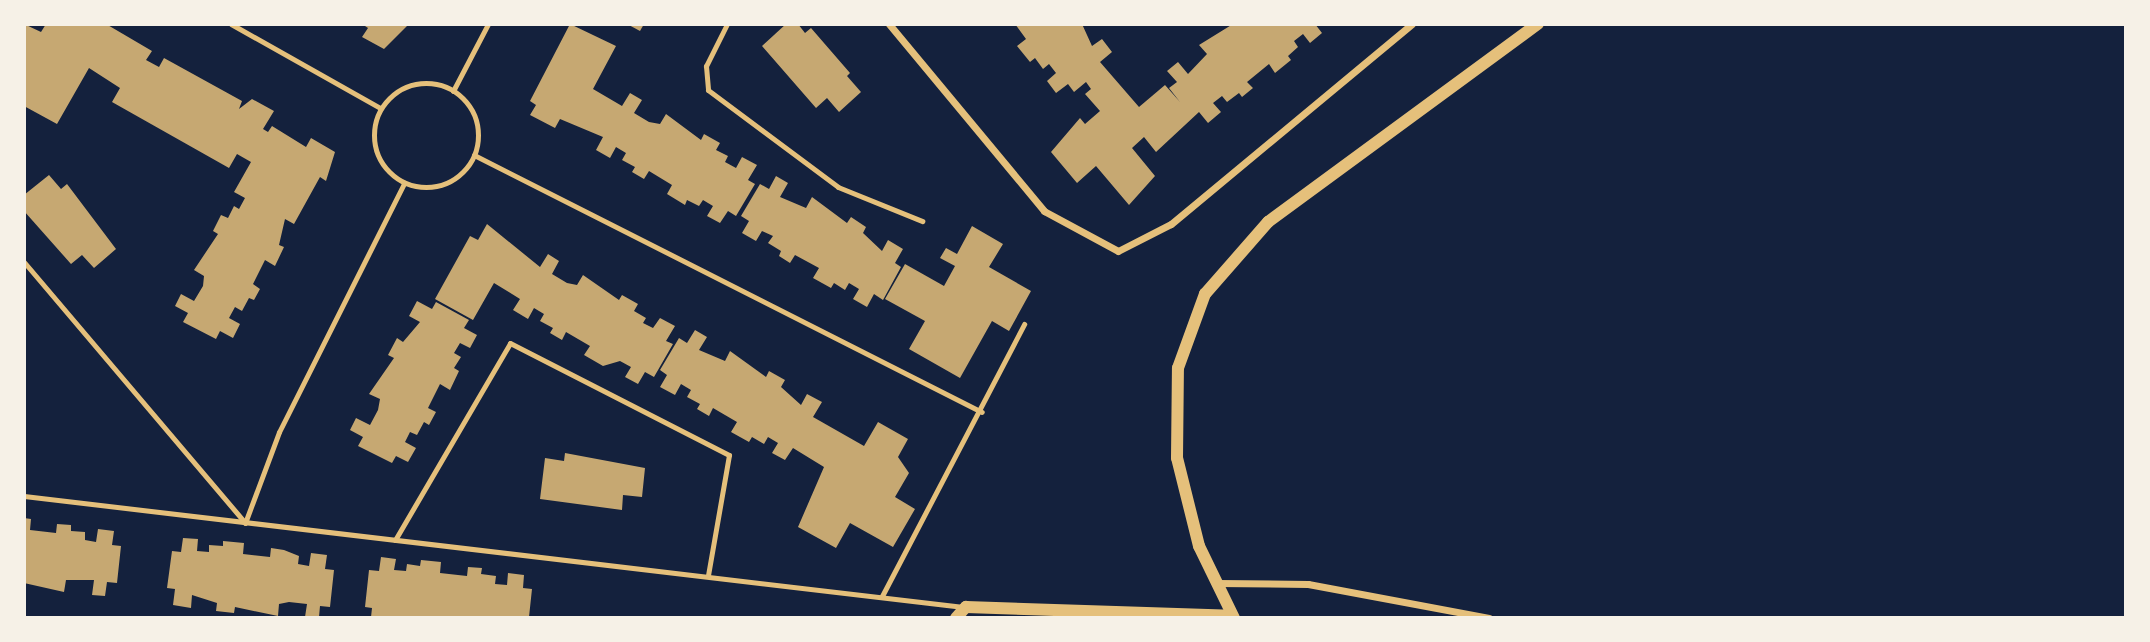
<!DOCTYPE html>
<html>
<head>
<meta charset="utf-8">
<style>
  body { margin:0 }
  #map { position:relative; width:2150px; height:642px; overflow:hidden; background:#14213d; font-family:Inter,sans-serif }
  div>[style] { position:absolute }
  [style*='--x'] { left:calc(var(--x)*1px); top:calc(var(--y)*1px); width:calc(var(--w)*1px); rotate:calc(var(--a)*1deg) }
  .building>* { inset:0; background:#c6a872 }
  .service>* { height:5px; margin:-2.5px; padding:0 2.5px; transform-origin:2.5px; border-radius:2.5px; background:#e5c07b }
  .service>.ring { margin:-2.5px; padding:0; box-sizing:content-box; background:none; border:5px solid #e5c07b; border-radius:50% }
  .minor>* { height:7px; margin:-3.5px; padding:0 3.5px; transform-origin:3.5px; border-radius:3.5px; background:#e5c07b }
  .tertiary>* { height:12px; margin:-6px; padding:0 6px; transform-origin:6px; border-radius:6px; background:#e5c07b }
  span { translate:-50% -50%; white-space:nowrap; text-align:center; line-height:1.15; -webkit-text-stroke:7px #f6f1e7; paint-order:stroke }
  .frame { position:absolute; inset:0; border:26px solid #f6f1e7; pointer-events:none }
</style>
</head>
<body>
<div id="map">
  <div class="building">
    <i style="clip-path:polygon(24px 24px,41px 32px,46px 24px,106px 24px,152px 51px,146px 60px,159px 67px,164px 58px,242px 101px,239px 109px,252px 99px,274px 111px,263px 129px,268px 132px,272px 126px,306px 147px,311px 138px,335px 152px,326px 181px,320px 177px,294px 224px,285px 219px,279px 245px,284px 247px,275px 266px,265px 260px,253px 284px,260px 289px,254px 300px,249px 298px,242px 311px,235px 307px,229px 318px,240px 324px,233px 338px,220px 331px,216px 339px,183px 322px,188px 313px,175px 306px,181px 294px,194px 301px,203px 286px,204px 276px,194px 270px,218px 234px,213px 231px,221px 215px,228px 218px,234px 206px,239px 209px,245px 198px,234px 192px,251px 162px,237px 154px,229px 168px,112px 102px,120px 88px,89px 68px,57px 124px,24px 106px)"></i>
    <i style="clip-path:polygon(362px 24px,409px 24px,384px 49px,362px 37px,368px 28px)"></i>
    <i style="clip-path:polygon(570px 24px,616px 46px,593px 89px,622px 106px,630px 93px,642px 100px,634px 113px,649px 122px,660px 124px,666px 114px,701px 140px,704px 134px,720px 143px,716px 150px,728px 156px,725px 162px,736px 168px,742px 157px,757px 165px,748px 180px,755px 184px,736px 216px,728px 211px,720px 223px,707px 216px,713px 206px,703px 200px,699px 206px,687px 200px,685px 205px,667px 194px,672px 185px,649px 171px,644px 179px,632px 172px,635px 167px,622px 160px,626px 153px,616px 147px,610px 158px,596px 150px,603px 137px,560px 119px,555px 128px,530px 115px,536px 105px,530px 101px)"></i>
    <i style="clip-path:polygon(627px 24px,644px 24px,640px 31px)"></i>
    <i style="clip-path:polygon(786px 24px,798px 24px,805px 33px,811px 28px,850px 73px,847px 76px,861px 92px,839px 112px,827px 98px,816px 108px,762px 46px)"></i>
    <i style="clip-path:polygon(1015px 24px,1082px 24px,1092px 46px,1102px 39px,1112px 52px,1100px 62px,1139px 107px,1165px 85px,1180px 102px,1169px 88px,1177px 82px,1167px 71px,1178px 62px,1188px 74px,1207px 54px,1199px 45px,1233px 24px,1315px 24px,1322px 33px,1310px 43px,1303px 34px,1294px 41px,1298px 47px,1288px 56px,1291px 60px,1275px 73px,1269px 64px,1247px 82px,1253px 88px,1242px 97px,1239px 93px,1227px 102px,1222px 96px,1213px 103px,1221px 112px,1208px 123px,1199px 112px,1156px 152px,1144px 137px,1132px 148px,1155px 176px,1129px 205px,1096px 166px,1077px 183px,1051px 152px,1080px 118px,1085px 124px,1100px 111px,1085px 94px,1091px 89px,1086px 82px,1074px 92px,1068px 84px,1056px 93px,1047px 81px,1056px 73px,1049px 64px,1043px 69px,1035px 58px,1030px 62px,1017px 46px,1026px 39px)"></i>
    <i style="clip-path:polygon(49px 175px,61px 189px,67px 184px,116px 249px,94px 268px,82px 255px,71px 264px,24px 211px,24px 195px)"></i>
    <i style="clip-path:polygon(776px 176px,788px 183px,780px 197px,806px 208px,812px 197px,847px 223px,851px 217px,866px 227px,863px 233px,882px 251px,888px 240px,903px 249px,895px 263px,901px 267px,883px 300px,874px 294px,867px 307px,853px 299px,859px 289px,849px 283px,845px 290px,834px 283px,831px 288px,813px 278px,819px 268px,795px 255px,790px 263px,779px 256px,781px 251px,768px 243px,773px 236px,762px 231px,756px 241px,742px 233px,749px 221px,741px 216px,760px 184px,769px 189px)"></i>
    <i style="clip-path:polygon(487px 224px,540px 267px,548px 254px,559px 261px,552px 274px,567px 283px,577px 285px,583px 275px,619px 300px,622px 295px,638px 304px,634px 311px,646px 318px,643px 323px,653px 328px,660px 318px,675px 326px,666px 341px,673px 344px,654px 377px,645px 372px,638px 384px,625px 377px,631px 367px,620px 361px,603px 366px,584px 355px,590px 346px,566px 332px,562px 340px,550px 333px,553px 328px,540px 321px,544px 314px,534px 308px,528px 319px,513px 310px,520px 299px,494px 283px,473px 320px,435px 299px,470px 236px,478px 240px)"></i>
    <i style="clip-path:polygon(972px 226px,1003px 244px,989px 267px,1031px 291px,1009px 331px,992px 321px,960px 378px,909px 349px,925px 321px,885px 299px,905px 264px,944px 286px,955px 266px,940px 258px,946px 248px,957px 254px)"></i>
    <i style="clip-path:polygon(417px 301px,432px 309px,436px 302px,469px 320px,464px 328px,477px 335px,470px 348px,460px 343px,454px 353px,461px 357px,454px 368px,459px 371px,450px 390px,440px 384px,428px 408px,436px 412px,429px 425px,424px 422px,417px 435px,410px 432px,405px 442px,416px 448px,408px 462px,396px 456px,392px 463px,358px 446px,363px 437px,350px 430px,356px 418px,370px 425px,378px 410px,380px 399px,369px 394px,394px 358px,388px 355px,397px 338px,403px 342px,420px 322px,409px 316px)"></i>
    <i style="clip-path:polygon(695px 330px,707px 337px,699px 350px,725px 361px,730px 351px,766px 377px,769px 371px,785px 380px,781px 387px,801px 405px,807px 394px,822px 402px,813px 417px,864px 446px,878px 422px,908px 439px,898px 457px,909px 473px,895px 497px,915px 509px,893px 547px,850px 523px,836px 548px,798px 527px,824px 467px,793px 448px,785px 460px,772px 453px,778px 443px,768px 437px,764px 444px,752px 437px,749px 442px,731px 432px,737px 422px,713px 408px,709px 416px,697px 409px,700px 404px,687px 397px,691px 390px,681px 384px,675px 395px,660px 387px,667px 375px,660px 370px,679px 338px,687px 343px)"></i>
    <i style="clip-path:polygon(565px 453px,645px 468px,642px 497px,623px 495px,622px 510px,540px 499px,545px 458px,564px 461px)"></i>
    <i style="clip-path:polygon(24px 518px,31px 519px,30px 530px,56px 533px,57px 524px,71px 525px,71px 531px,85px 532px,85px 540px,96px 542px,98px 529px,114px 531px,112px 545px,121px 546px,117px 583px,107px 582px,105px 596px,92px 595px,94px 580px,66px 580px,64px 592px,24px 583px)"></i>
    <i style="clip-path:polygon(183px 538px,198px 539px,197px 551px,209px 552px,209px 545px,223px 546px,223px 541px,244px 543px,243px 554px,270px 557px,271px 548px,284px 550px,299px 556px,298px 564px,309px 566px,311px 553px,327px 555px,325px 569px,334px 570px,330px 607px,320px 606px,319px 617px,305px 617px,307px 604px,289px 602px,279px 604px,278px 616px,235px 607px,234px 613px,216px 611px,217px 603px,192px 595px,191px 608px,173px 605px,175px 589px,167px 588px,172px 551px,181px 552px)"></i>
    <i style="clip-path:polygon(381px 557px,396px 559px,394px 570px,406px 571px,407px 564px,420px 566px,421px 560px,441px 562px,440px 573px,467px 576px,468px 567px,482px 568px,481px 574px,496px 576px,495px 584px,507px 585px,508px 573px,524px 575px,523px 588px,532px 589px,529px 617px,371px 617px,372px 608px,365px 607px,369px 570px,379px 571px)"></i>
  </div>
  <div class="service">
    <i style="--x:231;--y:24;--w:171;--a:29.4"></i>
    <i style="--x:727;--y:24;--w:47;--a:116.6"></i>
    <i style="--x:706;--y:66;--w:24;--a:85"></i>
    <i style="--x:708;--y:90;--w:162;--a:36.7"></i>
    <i style="--x:838;--y:187;--w:91;--a:22"></i>
    <i class="ring" style="left:374px;top:83px;width:99px;height:99px"></i>
    <i style="--x:453;--y:91;--w:76;--a:-62.4"></i>
    <i style="--x:474;--y:155;--w:569;--a:26.84"></i>
    <i style="--x:24;--y:262;--w:342;--a:49.7"></i>
    <i style="--x:245;--y:523;--w:97;--a:-69.5"></i>
    <i style="--x:279;--y:432;--w:279;--a:-63.3"></i>
    <i style="--x:24;--y:496;--w:946;--a:6.74"></i>
    <i style="--x:395;--y:540;--w:228;--a:-59.7"></i>
    <i style="--x:510;--y:343;--w:246;--a:27.1"></i>
    <i style="--x:729;--y:455;--w:122;--a:99.9"></i>
    <i style="--x:882;--y:596;--w:307;--a:-62.4"></i>
  </div>
  <div class="minor">
    <i style="--x:889;--y:24;--w:243;--a:50.3"></i>
    <i style="--x:1044;--y:211;--w:84;--a:28.4"></i>
    <i style="--x:1118;--y:251;--w:59;--a:-27"></i>
    <i style="--x:1171;--y:224;--w:313;--a:-39.7"></i>
    <i style="--x:1217;--y:583;--w:91;--a:0.6"></i>
    <i style="--x:1308;--y:584;--w:184;--a:10.6"></i>
  </div>
  <div class="tertiary">
    <i style="--x:956;--y:618;--w:15;--a:-48"></i>
    <i style="--x:966;--y:607;--w:265;--a:1.9"></i>
    <i style="--x:1234;--y:618;--w:80;--a:-115.9"></i>
    <i style="--x:1199;--y:546;--w:91;--a:-104"></i>
    <i style="--x:1177;--y:458;--w:90;--a:-89.4"></i>
    <i style="--x:1178;--y:368;--w:79;--a:-70"></i>
    <i style="--x:1205;--y:294;--w:96;--a:-48.8"></i>
    <i style="--x:1268;--y:222;--w:335;--a:-36.3"></i>
  </div>
  <div class="frame"></div>
</div>
</body>
</html>
